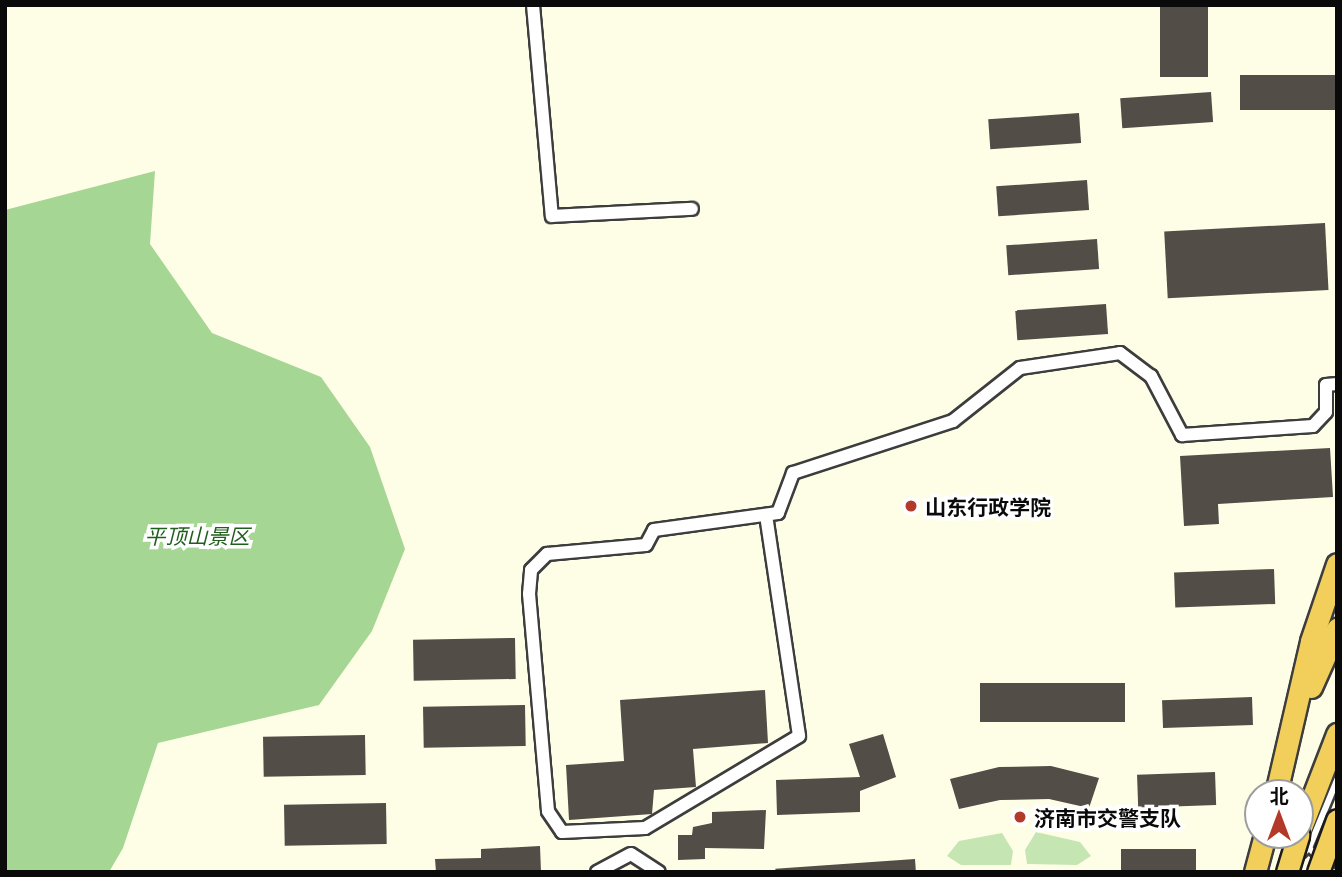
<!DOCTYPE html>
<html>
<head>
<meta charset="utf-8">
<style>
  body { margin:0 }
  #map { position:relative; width:1342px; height:877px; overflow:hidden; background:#fefee7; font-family:"Playfair Display","Noto Sans SC",serif }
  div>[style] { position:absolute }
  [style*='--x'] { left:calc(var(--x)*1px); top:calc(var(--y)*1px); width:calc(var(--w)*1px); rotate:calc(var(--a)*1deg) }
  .green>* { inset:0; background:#c5e6b3 }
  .forest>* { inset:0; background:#a6d693 }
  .building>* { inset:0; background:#524d47; transform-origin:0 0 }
  .roads { filter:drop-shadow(2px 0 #3d3d3d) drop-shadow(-2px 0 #3d3d3d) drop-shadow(0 2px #3d3d3d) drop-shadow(0 -2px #3d3d3d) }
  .service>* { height:6px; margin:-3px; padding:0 3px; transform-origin:3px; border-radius:3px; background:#fff }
  .minor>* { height:12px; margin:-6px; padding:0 6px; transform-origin:6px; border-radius:6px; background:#fff }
  .trunk>* { height:21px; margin:-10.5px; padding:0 10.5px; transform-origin:10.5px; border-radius:10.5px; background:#f2cf5b }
  .bridges { filter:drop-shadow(2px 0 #1b1b1b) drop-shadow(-2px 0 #1b1b1b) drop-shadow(0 2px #1b1b1b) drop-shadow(0 -2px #1b1b1b) }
  .trunk-bridge>* { height:21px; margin:-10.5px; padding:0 10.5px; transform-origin:10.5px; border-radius:10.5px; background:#f2cf5b }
  .dots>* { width:19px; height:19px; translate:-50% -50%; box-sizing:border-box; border:4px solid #fff; border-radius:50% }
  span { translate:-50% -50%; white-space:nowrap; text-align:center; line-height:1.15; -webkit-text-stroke:7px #fff; paint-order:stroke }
  .poi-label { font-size:21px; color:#0a0a0a; font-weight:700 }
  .left { translate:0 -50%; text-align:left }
  .park-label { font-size:21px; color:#205e1e; font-style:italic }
  .frame { position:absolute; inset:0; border:7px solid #0a0a0a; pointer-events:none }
  .north { position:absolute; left:1244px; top:779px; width:70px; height:70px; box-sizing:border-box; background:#fff; border:2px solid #9d9d9d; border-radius:50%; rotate:0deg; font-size:19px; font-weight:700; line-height:28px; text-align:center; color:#0a0a0a }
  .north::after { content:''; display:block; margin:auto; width:24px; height:32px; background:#b33928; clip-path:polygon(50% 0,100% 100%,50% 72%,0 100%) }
</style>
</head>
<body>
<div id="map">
  <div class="green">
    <i style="clip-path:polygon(1036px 832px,1080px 842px,1091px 856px,1077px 865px,1027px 864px,1025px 850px)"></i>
    <i style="clip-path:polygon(1002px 833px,1013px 851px,1011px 865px,961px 865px,947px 856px,959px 841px)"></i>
  </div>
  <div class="forest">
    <i style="clip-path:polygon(155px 171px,150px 244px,212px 333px,321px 377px,370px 447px,405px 549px,372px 631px,319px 705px,158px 743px,123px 848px,109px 872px,5px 872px,5px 210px)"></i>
  </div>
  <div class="building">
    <i style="left:1160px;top:5px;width:48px;height:72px"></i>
    <i style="left:1337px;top:75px;width:35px;height:97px;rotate:90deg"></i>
    <i style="left:1211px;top:92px;width:30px;height:91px;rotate:86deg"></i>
    <i style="left:1079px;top:113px;width:30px;height:91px;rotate:86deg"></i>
    <i style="left:1087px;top:180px;width:30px;height:91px;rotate:86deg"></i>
    <i style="left:1325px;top:223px;width:67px;height:161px;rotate:87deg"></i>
    <i style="left:1097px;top:239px;width:30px;height:91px;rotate:86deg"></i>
    <i style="left:1106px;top:304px;width:30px;height:91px;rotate:86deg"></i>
    <i style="clip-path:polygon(1330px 448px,1333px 497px,1218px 504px,1219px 524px,1184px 526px,1180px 456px)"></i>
    <i style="left:1274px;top:569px;width:35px;height:100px;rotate:88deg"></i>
    <i style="left:515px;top:638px;width:41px;height:102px;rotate:89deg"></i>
    <i style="left:980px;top:683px;width:145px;height:39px"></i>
    <i style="clip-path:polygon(765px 690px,768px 743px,693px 749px,696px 787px,654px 790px,652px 814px,569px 820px,566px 765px,624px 761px,620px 700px)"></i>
    <i style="left:1252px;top:697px;width:28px;height:90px;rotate:88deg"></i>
    <i style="left:525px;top:705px;width:41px;height:102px;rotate:89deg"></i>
    <i style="clip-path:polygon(883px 734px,896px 777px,860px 791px,860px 812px,777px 815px,776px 780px,860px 777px,849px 744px)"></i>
    <i style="left:365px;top:735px;width:40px;height:102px;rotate:89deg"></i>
    <i style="clip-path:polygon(1051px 766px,1099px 778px,1089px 808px,1049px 799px,1000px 800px,959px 809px,950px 779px,999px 767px)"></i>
    <i style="left:1215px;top:772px;width:33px;height:78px;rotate:88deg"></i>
    <i style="left:386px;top:803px;width:41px;height:102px;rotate:89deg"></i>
    <i style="clip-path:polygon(766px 810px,764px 849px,705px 848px,705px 859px,678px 860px,678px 835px,692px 835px,693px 827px,712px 823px,712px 812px)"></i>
    <i style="clip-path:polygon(540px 846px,541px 872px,436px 872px,435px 859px,481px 858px,481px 849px)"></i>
    <i style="left:1196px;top:849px;width:23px;height:75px;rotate:90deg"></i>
    <i style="left:915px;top:859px;width:13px;height:140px;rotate:86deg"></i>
  </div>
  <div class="roads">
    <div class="service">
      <i style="--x:1309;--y:848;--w:34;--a:45"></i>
      <i style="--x:1299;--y:857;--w:13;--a:-42"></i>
      <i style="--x:1309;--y:848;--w:74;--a:-67.6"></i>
    </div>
    <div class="minor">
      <i style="--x:533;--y:5;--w:212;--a:84.9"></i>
      <i style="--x:552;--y:216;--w:140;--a:-2.9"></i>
      <i style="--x:766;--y:515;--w:223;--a:81.5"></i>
      <i style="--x:799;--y:736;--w:179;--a:149.1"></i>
      <i style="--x:645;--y:828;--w:83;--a:177.2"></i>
      <i style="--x:562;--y:832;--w:25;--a:-124"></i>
      <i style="--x:548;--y:811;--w:218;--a:-95"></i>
      <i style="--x:529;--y:594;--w:24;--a:-85"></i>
      <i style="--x:531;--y:570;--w:23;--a:-45"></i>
      <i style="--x:547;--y:554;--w:99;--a:-5.2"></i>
      <i style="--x:646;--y:545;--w:17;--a:-62"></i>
      <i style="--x:654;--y:530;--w:125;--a:-7.8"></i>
      <i style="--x:778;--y:513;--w:43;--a:-69.4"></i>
      <i style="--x:793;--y:473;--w:168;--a:-18"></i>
      <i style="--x:953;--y:421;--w:85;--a:-38.3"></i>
      <i style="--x:1020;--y:368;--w:101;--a:-8.5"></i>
      <i style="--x:1120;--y:353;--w:39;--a:37"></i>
      <i style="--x:1151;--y:376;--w:67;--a:62.3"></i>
      <i style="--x:1182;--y:435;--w:131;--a:-3.9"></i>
      <i style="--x:1313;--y:426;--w:19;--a:-47"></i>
      <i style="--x:1326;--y:412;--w:27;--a:-90"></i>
      <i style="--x:1326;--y:385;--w:11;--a:-5"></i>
      <i style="--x:597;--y:872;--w:38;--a:-28"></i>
      <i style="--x:631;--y:854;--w:33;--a:33"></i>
    </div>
    <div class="trunk">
      <i style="--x:1311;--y:687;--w:64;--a:-65.9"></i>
      <i style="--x:1276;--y:793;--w:156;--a:-77"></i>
      <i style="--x:1311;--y:641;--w:81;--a:-71.3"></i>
      <i style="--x:1300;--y:830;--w:103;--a:-68.9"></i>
      <i style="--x:1255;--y:872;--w:38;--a:-75"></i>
    </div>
  </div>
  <div class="bridges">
    <div class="trunk-bridge">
      <i style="--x:1287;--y:872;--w:39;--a:-73"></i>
      <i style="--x:1318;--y:872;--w:55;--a:-69.9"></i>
    </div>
  </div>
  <div class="dots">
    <i style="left:911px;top:506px;background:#b33928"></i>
    <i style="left:1020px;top:817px;background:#b33928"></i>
  </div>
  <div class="poi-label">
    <span class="left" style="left:925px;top:506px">山东行政学院</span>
    <span class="left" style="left:1034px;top:817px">济南市交警支队</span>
  </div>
  <div class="park-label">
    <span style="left:197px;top:535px">平顶山景区</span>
  </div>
  <div class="frame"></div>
  <div class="north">北</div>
</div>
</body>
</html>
